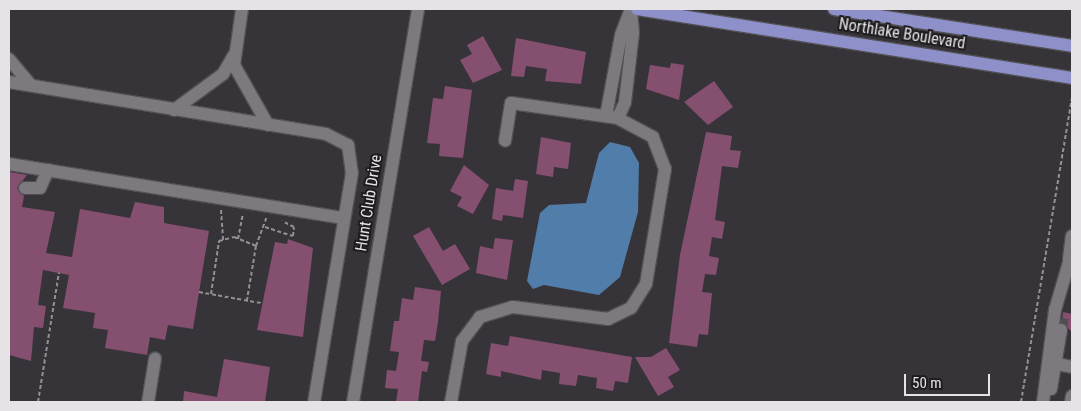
<!DOCTYPE html>
<html>
<head>
<meta charset="utf-8">
<style>
  body { margin:0 }
  #map { position:relative; width:1081px; height:411px; overflow:hidden; background:#373439; font-family:"Roboto Condensed",sans-serif }
  div>[style] { position:absolute }
  [style*='--x'] { left:calc(var(--x)*1px); top:calc(var(--y)*1px); width:calc(var(--w)*1px); rotate:calc(var(--a)*1deg) }
  .water>* { inset:0; background:#507da9 }
  .building>* { inset:0; background:#854f70 }
  .minor-tunnel>* { height:12px; margin-top:-6px; transform-origin:0; background:repeating-linear-gradient(90deg,#514e53 0 12px,transparent 0 18px) }
  .path>* { height:2px; margin-top:-1px; transform-origin:0; background:repeating-linear-gradient(90deg,#939094 0 4px,transparent 0 6.5px) }
  .roads { filter:drop-shadow(1px 0 #525053) drop-shadow(-1px 0 #525053) drop-shadow(0 1px #525053) drop-shadow(0 -1px #525053) }
  .minor>* { height:12px; margin:-6px; padding:0 6px; transform-origin:6px; border-radius:6px; background:#7d7a7f }
  .major>* { height:12px; margin:-6px; padding:0 6px; transform-origin:6px; border-radius:6px; background:#8e90ca }
  span { translate:-50% -50%; white-space:nowrap; text-align:center; line-height:1.15; -webkit-text-stroke:4px #1e1c1e; paint-order:stroke }
  .street-label { font-size:16px; color:#e5e3e6 }
  .frame { position:absolute; inset:0; border:10px solid #e5e3e6; pointer-events:none }
  .scale { position:absolute; left:904px; top:374px; width:86px; height:22px; box-sizing:border-box; border:2px solid #e5e3e6; border-top:0; padding-left:6px; font-size:15px; line-height:18px; white-space:nowrap; color:#e5e3e6; -webkit-text-stroke:4px #1e1c1e; paint-order:stroke }
</style>
</head>
<body>
<div id="map">
  <div class="water">
    <i style="clip-path:polygon(610px 142px,630px 147px,639px 163px,638px 212px,620px 277px,599px 295px,544px 285px,533px 289px,527px 281px,540px 213px,549px 205px,586px 203px,599px 153px)"></i>
  </div>
  <div class="building">
    <i style="clip-path:polygon(483px 36px,502px 70px,473px 83px,460px 60px,472px 54px,467px 45px)"></i>
    <i style="clip-path:polygon(516px 38px,586px 52px,581px 84px,545px 81px,547px 69px,526px 66px,524px 77px,511px 76px)"></i>
    <i style="clip-path:polygon(671px 63px,684px 65px,679px 100px,646px 89px,650px 65px,670px 68px)"></i>
    <i style="clip-path:polygon(714px 81px,733px 107px,708px 125px,684px 102px)"></i>
    <i style="clip-path:polygon(445px 86px,472px 90px,463px 158px,439px 156px,440px 144px,427px 143px,433px 98px,443px 99px)"></i>
    <i style="clip-path:polygon(706px 132px,732px 136px,730px 150px,741px 151px,738px 168px,722px 166px,715px 220px,725px 222px,722px 239px,712px 237px,709px 256px,719px 258px,716px 275px,705px 274px,702px 292px,712px 293px,708px 335px,699px 334px,697px 347px,669px 343px,680px 255px)"></i>
    <i style="clip-path:polygon(541px 137px,571px 143px,568px 169px,554px 167px,553px 177px,536px 174px)"></i>
    <i style="clip-path:polygon(464px 165px,489px 185px,473px 214px,457px 206px,462px 197px,450px 191px)"></i>
    <i style="clip-path:polygon(9px 172px,27px 175px,17px 188px,24px 196px,22px 207px,55px 212px,46px 253px,72px 257px,80px 209px,130px 218px,135px 202px,164px 207px,164px 223px,209px 231px,193px 329px,168px 325px,165px 340px,150px 337px,147px 355px,105px 348px,108px 330px,93px 328px,95px 313px,63px 308px,69px 275px,43px 270px,38px 305px,46px 306px,43px 328px,34px 327px,31px 361px,9px 355px)"></i>
    <i style="clip-path:polygon(515px 179px,528px 181px,523px 218px,503px 215px,502px 221px,492px 219px,496px 188px,513px 191px)"></i>
    <i style="clip-path:polygon(429px 227px,443px 251px,455px 244px,470px 269px,442px 285px,413px 236px)"></i>
    <i style="clip-path:polygon(495px 238px,513px 240px,507px 280px,476px 273px,480px 246px,493px 249px)"></i>
    <i style="clip-path:polygon(288px 239px,313px 248px,303px 337px,257px 330px,275px 242px,287px 244px)"></i>
    <i style="clip-path:polygon(415px 287px,441px 291px,438px 322px,435px 341px,424px 340px,421px 361px,429px 362px,427px 372px,422px 371px,418px 402px,396px 402px,398px 389px,385px 388px,387px 370px,396px 371px,399px 352px,390px 351px,394px 321px,399px 321px,402px 298px,413px 300px)"></i>
    <i style="clip-path:polygon(1063px 312px,1072px 314px,1072px 332px,1062px 322px)"></i>
    <i style="clip-path:polygon(510px 336px,632px 357px,628px 383px,615px 381px,613px 391px,596px 388px,597px 378px,578px 375px,576px 386px,559px 384px,560px 373px,542px 370px,541px 380px,501px 371px,501px 377px,486px 374px,491px 343px,508px 346px)"></i>
    <i style="clip-path:polygon(666px 348px,680px 370px,668px 377px,674px 387px,658px 396px,635px 357px,651px 357px)"></i>
    <i style="clip-path:polygon(224px 359px,270px 367px,265px 402px,183px 402px,184px 391px,217px 397px)"></i>
  </div>
  <div class="minor-tunnel">
    <i style="--x:1061;--y:330;--w:18;--a:-81"></i>
  </div>
  <div class="path">
    <i style="--x:221;--y:210;--w:30;--a:86"></i>
    <i style="--x:265;--y:227;--w:29;--a:18"></i>
    <i style="--x:293;--y:236;--w:9;--a:-84"></i>
    <i style="--x:294;--y:227;--w:13;--a:-153"></i>
    <i style="--x:238;--y:239;--w:25;--a:-79"></i>
    <i style="--x:256;--y:246;--w:30;--a:-70"></i>
    <i style="--x:199;--y:292;--w:63;--a:10.1"></i>
    <i style="--x:211;--y:294;--w:54;--a:-81.4"></i>
    <i style="--x:219;--y:241;--w:16;--a:-15"></i>
    <i style="--x:234;--y:237;--w:24;--a:22"></i>
    <i style="--x:256;--y:246;--w:55;--a:99.5"></i>
    <i style="--x:38;--y:402;--w:131;--a:-80.8"></i>
    <i style="--x:1021;--y:402;--w:309;--a:-80.5"></i>
  </div>
  <div class="roads">
    <div class="minor">
      <i style="--x:242;--y:9;--w:57;--a:98.1"></i>
      <i style="--x:234;--y:65;--w:69;--a:60.5"></i>
      <i style="--x:9;--y:59;--w:34;--a:50"></i>
      <i style="--x:9;--y:82;--w:321;--a:9.3"></i>
      <i style="--x:326;--y:134;--w:25;--a:27"></i>
      <i style="--x:348;--y:145;--w:28;--a:82"></i>
      <i style="--x:352;--y:173;--w:232;--a:99.4"></i>
      <i style="--x:174;--y:110;--w:61;--a:-36.3"></i>
      <i style="--x:223;--y:74;--w:22;--a:-60"></i>
      <i style="--x:606;--y:116;--w:82;--a:-79.5"></i>
      <i style="--x:621;--y:35;--w:26;--a:-69"></i>
      <i style="--x:618;--y:118;--w:17;--a:-66"></i>
      <i style="--x:625;--y:102;--w:69;--a:-83.4"></i>
      <i style="--x:633;--y:33;--w:24;--a:-95"></i>
      <i style="--x:9;--y:164;--w:339;--a:9.2"></i>
      <i style="--x:25;--y:188;--w:15;--a:0"></i>
      <i style="--x:40;--y:188;--w:20;--a:-66"></i>
      <i style="--x:1069;--y:259;--w:23;--a:-83"></i>
      <i style="--x:1057;--y:364;--w:15;--a:11"></i>
      <i style="--x:1051;--y:389;--w:60;--a:-80.4"></i>
      <i style="--x:148;--y:402;--w:44;--a:-80.8"></i>
      <i style="--x:353;--y:402;--w:398;--a:-80.6"></i>
      <i style="--x:451;--y:402;--w:62;--a:-79.8"></i>
      <i style="--x:462;--y:341;--w:30;--a:-53"></i>
      <i style="--x:480;--y:317;--w:34;--a:-17"></i>
      <i style="--x:513;--y:307;--w:96;--a:7.2"></i>
      <i style="--x:608;--y:319;--w:25;--a:-26"></i>
      <i style="--x:631;--y:308;--w:28;--a:-58"></i>
      <i style="--x:646;--y:284;--w:117;--a:-80.6"></i>
      <i style="--x:665;--y:169;--w:34;--a:-111"></i>
      <i style="--x:653;--y:137;--w:40;--a:-152"></i>
      <i style="--x:618;--y:118;--w:108;--a:-172"></i>
      <i style="--x:511;--y:103;--w:38;--a:99"></i>
      <i style="--x:1043;--y:402;--w:93;--a:-82.6"></i>
      <i style="--x:1055;--y:310;--w:60;--a:-73.7"></i>
      <i style="--x:1071;--y:402;--w:6;--a:-81"></i>
    </div>
    <div class="major">
      <i style="--x:637;--y:9;--w:440;--a:9"></i>
      <i style="--x:834;--y:9;--w:241;--a:8.8"></i>
    </div>
  </div>
  <div class="street-label">
    <span style="left:902px;top:34px;rotate:9deg">Northlake Boulevard</span>
    <span style="left:369px;top:203px;rotate:-81deg">Hunt Club Drive</span>
  </div>
  <div class="frame"></div>
  <div class="scale">50 m</div>
</div>
</body>
</html>
